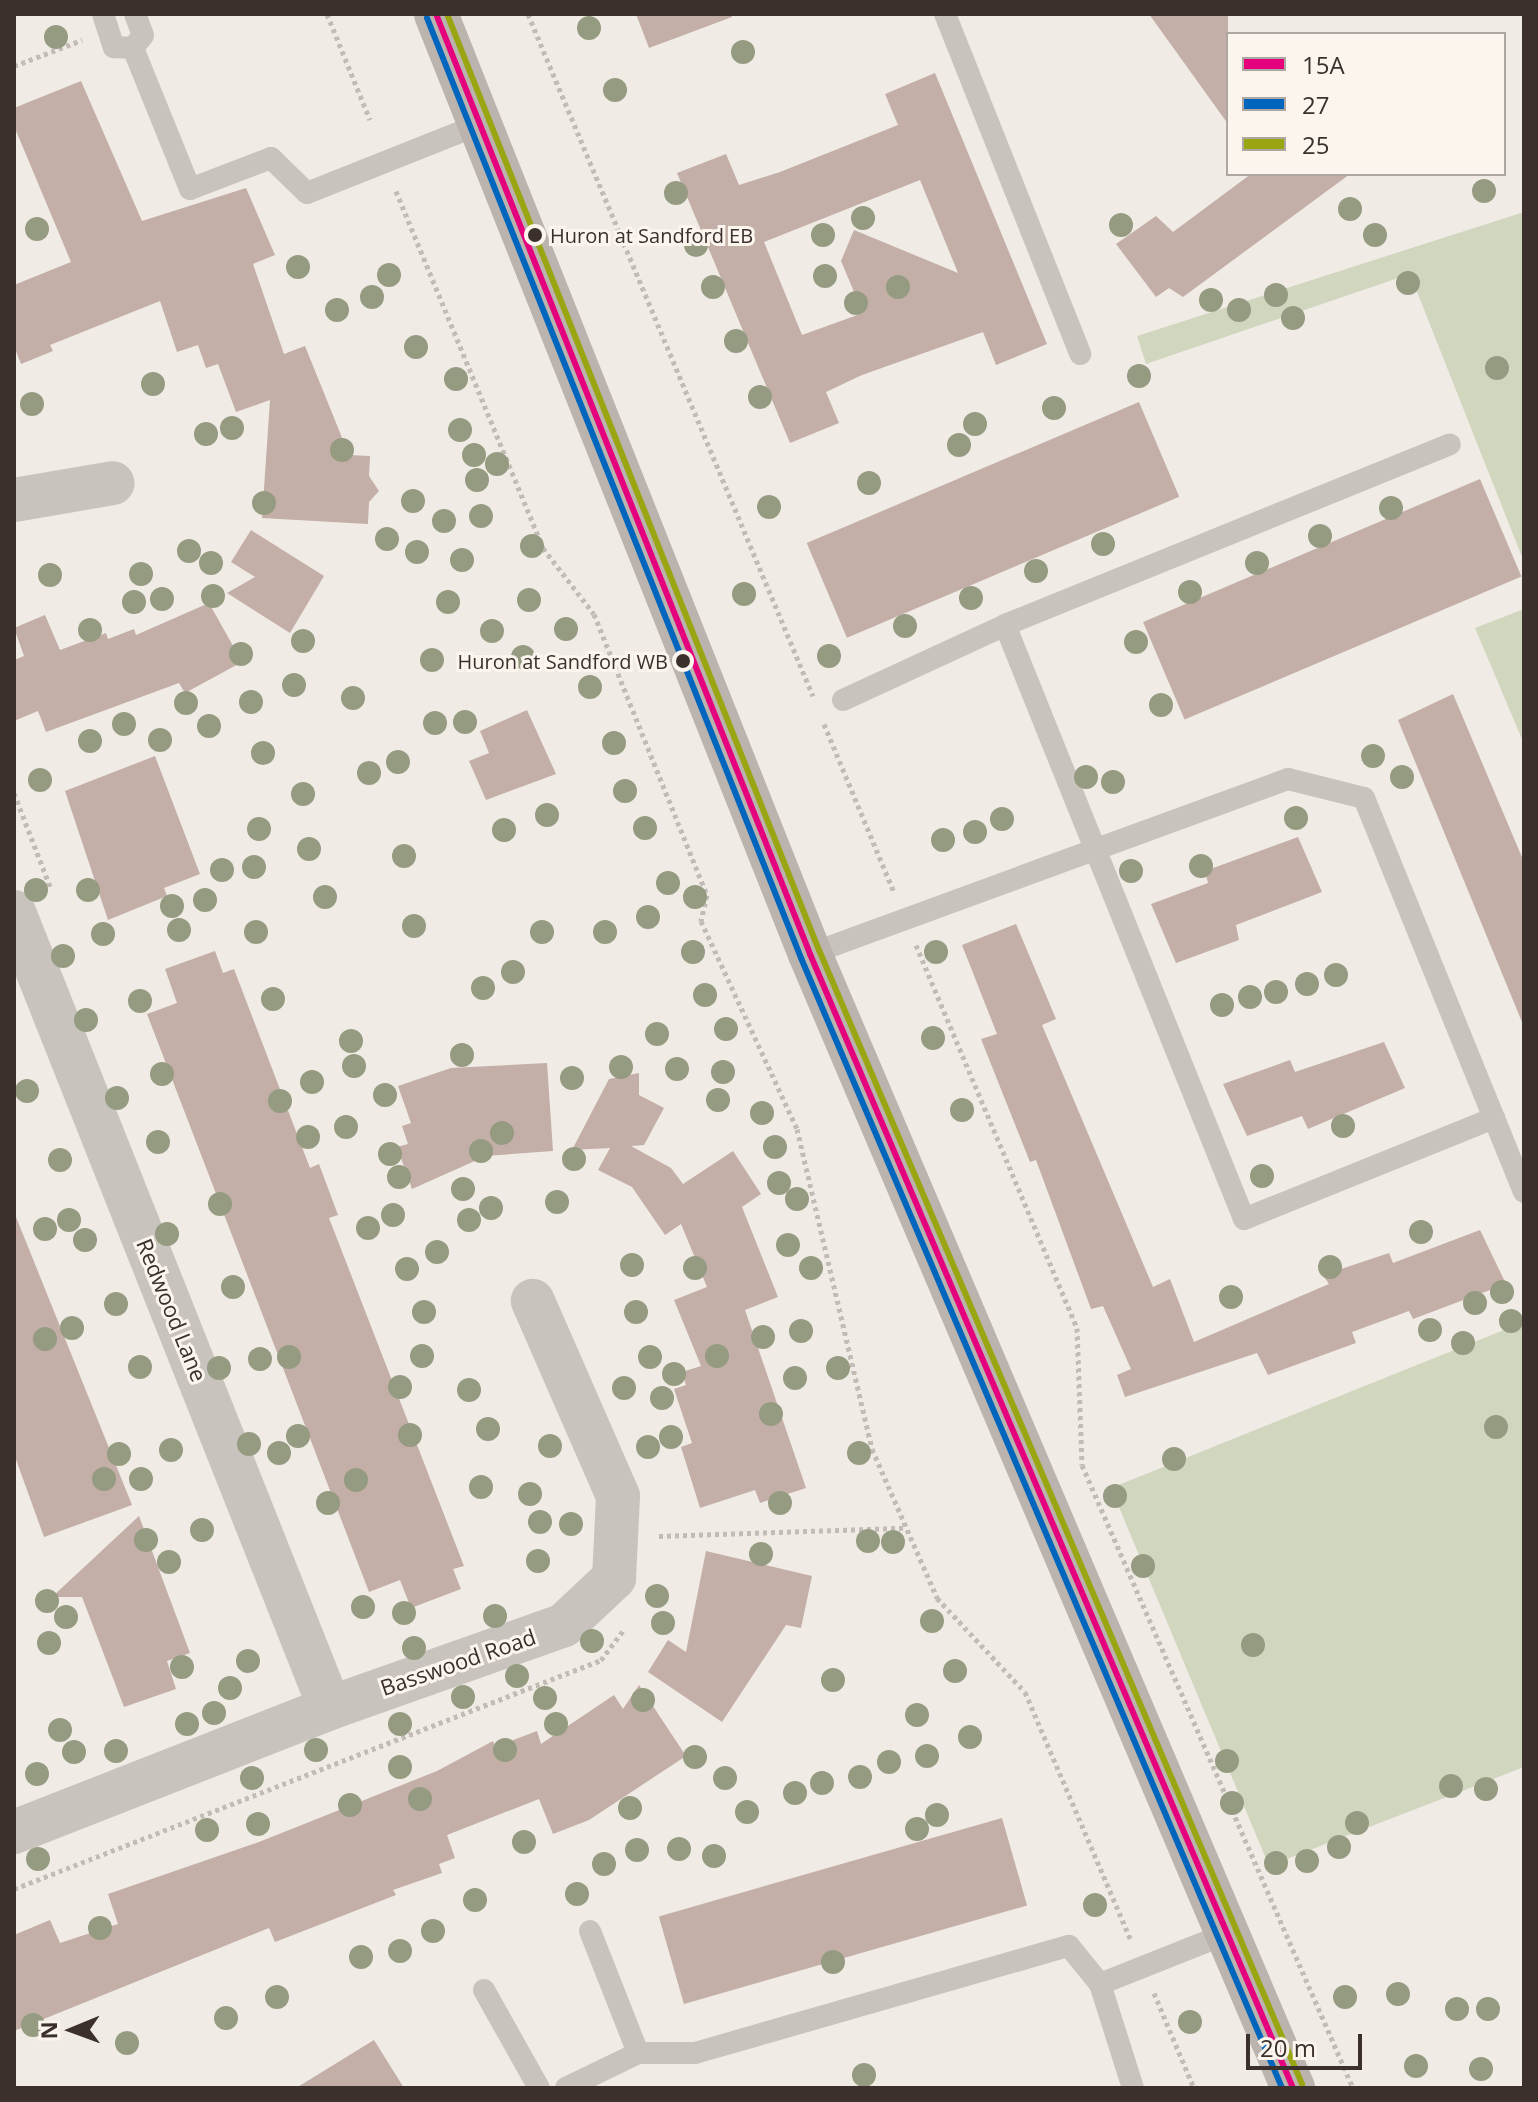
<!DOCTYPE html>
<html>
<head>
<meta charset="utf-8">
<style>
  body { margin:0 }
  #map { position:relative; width:1538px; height:2102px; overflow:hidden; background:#f0ebe5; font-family:"Open Sans",sans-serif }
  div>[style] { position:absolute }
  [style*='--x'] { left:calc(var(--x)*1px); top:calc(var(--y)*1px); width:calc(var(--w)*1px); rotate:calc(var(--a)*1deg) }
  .green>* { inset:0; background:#d1d6bf }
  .building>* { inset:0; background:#c3afa7; transform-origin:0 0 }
  .path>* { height:5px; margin-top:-2.5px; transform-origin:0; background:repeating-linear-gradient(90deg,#c2bbb6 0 4px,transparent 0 8px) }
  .service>* { height:22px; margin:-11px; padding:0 11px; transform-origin:11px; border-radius:11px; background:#c9c3be }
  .minor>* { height:44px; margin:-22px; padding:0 22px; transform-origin:22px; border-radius:22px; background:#c9c3be }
  .secondary>* { height:44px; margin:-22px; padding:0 22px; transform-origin:22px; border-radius:22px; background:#bab3ae }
  .bus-1>* { height:6px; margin:-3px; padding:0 3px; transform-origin:3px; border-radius:3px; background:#e5007d }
  .bus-2>* { height:6px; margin:-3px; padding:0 3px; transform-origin:3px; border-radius:3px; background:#0065bd }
  .bus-3>* { height:6px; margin:-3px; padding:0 3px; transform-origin:3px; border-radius:3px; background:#9aa611 }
  .trees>* { width:24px; height:24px; margin:-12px; border-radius:50%; background:#959b80 }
  .dots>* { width:22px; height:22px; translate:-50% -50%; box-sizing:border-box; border:4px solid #fbf5ee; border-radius:50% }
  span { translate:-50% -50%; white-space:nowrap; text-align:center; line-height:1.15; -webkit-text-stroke:6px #fbf5ee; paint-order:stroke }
  .bus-label { font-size:20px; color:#3b302b }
  .left { translate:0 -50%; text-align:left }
  .right { translate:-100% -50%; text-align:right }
  .street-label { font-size:22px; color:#3b302b }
  .frame { position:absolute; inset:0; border:16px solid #3b302b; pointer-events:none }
  .legend { position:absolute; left:1226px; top:32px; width:280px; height:144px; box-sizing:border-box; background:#fbf5ee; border:2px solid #aea6a0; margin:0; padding:10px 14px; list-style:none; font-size:24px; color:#3b302b }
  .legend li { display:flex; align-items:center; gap:16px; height:40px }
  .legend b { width:40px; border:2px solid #aea6a0 }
  .north { position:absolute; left:32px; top:1990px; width:80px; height:80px; -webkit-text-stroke:6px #fbf5ee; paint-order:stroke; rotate:269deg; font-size:22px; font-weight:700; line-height:32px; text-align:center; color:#3b302b }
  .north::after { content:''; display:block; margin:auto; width:28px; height:36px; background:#3b302b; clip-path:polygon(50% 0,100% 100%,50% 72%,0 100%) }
  .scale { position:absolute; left:1246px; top:2034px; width:116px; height:36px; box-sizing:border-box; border:4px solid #3b302b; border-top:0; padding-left:10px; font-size:24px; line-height:28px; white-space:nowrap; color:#3b302b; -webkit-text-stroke:6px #fbf5ee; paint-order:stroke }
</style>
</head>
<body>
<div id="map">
  <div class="green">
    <i style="clip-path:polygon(1524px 212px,1524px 562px,1410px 274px,1146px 364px,1137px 336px)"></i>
    <i style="clip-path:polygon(1524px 609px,1524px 744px,1475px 628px)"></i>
    <i style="clip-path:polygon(1524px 1322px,1524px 1767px,1269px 1866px,1111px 1488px)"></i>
  </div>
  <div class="building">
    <i style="clip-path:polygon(636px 14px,731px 14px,732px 17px,649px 48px)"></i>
    <i style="clip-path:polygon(1149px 14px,1228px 14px,1228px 124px)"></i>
    <i style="clip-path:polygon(evenodd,935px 73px,1047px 344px,996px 365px,983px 332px,862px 375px,826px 392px,839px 423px,790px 443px,677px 173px,726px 154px,739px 185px,780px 172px,898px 125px,885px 94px,935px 73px,920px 180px,958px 273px,854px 230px,841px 261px,863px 313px,802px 335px,764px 242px,920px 180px)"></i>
    <i style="clip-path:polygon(81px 81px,142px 221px,246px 188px,275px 255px,253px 264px,284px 354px,305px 346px,349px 455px,370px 456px,369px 476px,379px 491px,369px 502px,368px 524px,262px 518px,270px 400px,236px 412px,218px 364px,206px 368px,198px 345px,177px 352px,160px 301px,50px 345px,53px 351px,21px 364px,14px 346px,14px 285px,71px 262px,14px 126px,14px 108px)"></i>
    <i style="clip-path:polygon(1251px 174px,1350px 174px,1183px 297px,1169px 288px,1156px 297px,1116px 244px,1156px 216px,1173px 232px)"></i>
    <i style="left:1139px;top:402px;width:103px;height:361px;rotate:67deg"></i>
    <i style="left:1480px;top:479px;width:106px;height:366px;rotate:67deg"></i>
    <i style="clip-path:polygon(251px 530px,324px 576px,290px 633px,227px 593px,255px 577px,231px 562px)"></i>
    <i style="clip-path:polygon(209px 603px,242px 662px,185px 693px,179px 683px,46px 732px,38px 711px,14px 721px,14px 660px,24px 656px,14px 628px,45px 615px,60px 650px,106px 633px,108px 639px,134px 629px,136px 635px)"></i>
    <i style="clip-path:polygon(1453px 694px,1524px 862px,1524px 1027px,1398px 720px)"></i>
    <i style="clip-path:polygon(527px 710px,556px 774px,486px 800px,469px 761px,489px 753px,480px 731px)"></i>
    <i style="clip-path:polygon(155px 756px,200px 874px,164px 888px,167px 896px,108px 920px,65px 791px)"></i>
    <i style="clip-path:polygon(1298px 837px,1322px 892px,1236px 925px,1239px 940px,1176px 963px,1151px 904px,1208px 883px,1205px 871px)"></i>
    <i style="clip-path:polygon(1016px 924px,1056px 1019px,1042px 1025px,1153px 1287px,1170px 1279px,1194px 1342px,1329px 1284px,1323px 1275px,1389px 1253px,1393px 1263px,1480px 1230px,1506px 1284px,1413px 1319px,1409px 1311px,1352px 1332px,1356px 1343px,1268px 1375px,1257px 1353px,1125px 1397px,1117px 1375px,1131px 1369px,1103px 1306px,1091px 1309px,1036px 1160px,1030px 1162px,981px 1039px,997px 1034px,962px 945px)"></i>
    <i style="clip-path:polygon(215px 951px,223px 973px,234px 969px,310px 1168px,319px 1164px,338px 1215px,329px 1218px,464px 1566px,453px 1569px,461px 1589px,411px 1608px,400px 1580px,369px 1592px,147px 1014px,177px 1003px,165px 969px)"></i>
    <i style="clip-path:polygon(1384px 1042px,1405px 1088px,1308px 1129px,1302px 1116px,1247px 1136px,1223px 1084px,1290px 1060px,1295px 1072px)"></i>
    <i style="clip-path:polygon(547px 1063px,553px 1151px,486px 1156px,412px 1189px,397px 1147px,408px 1144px,402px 1126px,411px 1123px,398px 1086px,451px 1068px)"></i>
    <i style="clip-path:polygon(639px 1073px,639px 1095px,664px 1108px,644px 1145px,631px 1146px,671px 1168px,683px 1184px,733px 1151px,761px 1194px,742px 1207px,778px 1297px,745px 1310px,806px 1488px,760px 1503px,755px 1490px,700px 1508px,681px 1447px,692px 1443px,674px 1389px,686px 1385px,682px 1372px,701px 1366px,674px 1300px,707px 1287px,681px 1224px,665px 1235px,632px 1187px,598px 1170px,610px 1148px,572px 1150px,609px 1079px)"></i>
    <i style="clip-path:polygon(14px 1212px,132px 1505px,44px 1537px,14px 1454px)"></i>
    <i style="clip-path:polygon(139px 1516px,190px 1653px,167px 1661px,176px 1689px,124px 1707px,82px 1597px,52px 1597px)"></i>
    <i style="clip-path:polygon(706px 1551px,812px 1576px,801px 1628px,786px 1625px,722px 1722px,648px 1672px,668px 1640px,686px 1652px)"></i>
    <i style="clip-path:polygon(639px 1685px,686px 1756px,589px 1820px,553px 1834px,539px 1799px,447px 1835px,455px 1858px,439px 1864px,442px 1873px,393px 1890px,396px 1895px,275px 1942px,269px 1928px,14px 2031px,14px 1935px,50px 1920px,60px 1943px,118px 1924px,108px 1894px,259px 1842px,437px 1771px,493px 1741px,495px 1747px,537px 1731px,541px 1744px,614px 1695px,623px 1709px)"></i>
    <i style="left:1002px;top:1818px;width:91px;height:357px;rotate:74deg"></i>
    <i style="clip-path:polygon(374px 2040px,404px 2088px,296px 2088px)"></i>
  </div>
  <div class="path">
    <i style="--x:327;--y:14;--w:114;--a:67.9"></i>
    <i style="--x:528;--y:14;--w:739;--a:67.32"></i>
    <i style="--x:14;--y:66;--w:73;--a:-20.9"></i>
    <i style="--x:396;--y:191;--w:386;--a:67.6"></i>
    <i style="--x:543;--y:548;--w:83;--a:52.3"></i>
    <i style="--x:594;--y:614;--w:303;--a:68.1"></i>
    <i style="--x:707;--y:895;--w:27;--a:103"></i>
    <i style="--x:701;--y:921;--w:229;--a:65.2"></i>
    <i style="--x:797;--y:1129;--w:329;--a:76.8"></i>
    <i style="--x:872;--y:1449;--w:163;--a:66.4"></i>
    <i style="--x:937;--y:1598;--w:129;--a:46.9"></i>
    <i style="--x:1025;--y:1692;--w:270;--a:66.9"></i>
    <i style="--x:824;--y:724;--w:182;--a:67.4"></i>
    <i style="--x:14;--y:793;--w:103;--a:68.9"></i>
    <i style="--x:916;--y:945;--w:415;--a:67.2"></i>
    <i style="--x:1077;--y:1328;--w:137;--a:87.9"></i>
    <i style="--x:1082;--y:1465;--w:679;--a:66.49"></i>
    <i style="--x:659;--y:1536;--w:247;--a:-1.9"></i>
    <i style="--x:14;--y:1889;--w:630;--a:-21.31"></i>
    <i style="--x:601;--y:1660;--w:38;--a:-53"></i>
    <i style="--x:1154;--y:1993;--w:103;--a:67.2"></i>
  </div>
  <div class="service">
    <i style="--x:103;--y:14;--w:35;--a:72"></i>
    <i style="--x:114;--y:47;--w:19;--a:3"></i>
    <i style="--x:945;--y:14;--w:366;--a:68.3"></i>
    <i style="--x:133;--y:48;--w:152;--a:68"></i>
    <i style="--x:190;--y:189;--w:87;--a:-20.9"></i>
    <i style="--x:271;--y:158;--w:50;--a:44.2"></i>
    <i style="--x:307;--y:193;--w:186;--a:-21.7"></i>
    <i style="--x:133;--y:48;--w:16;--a:-52"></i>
    <i style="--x:143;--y:35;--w:22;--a:-111"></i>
    <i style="--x:1005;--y:625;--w:640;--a:68.08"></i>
    <i style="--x:1244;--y:1219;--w:270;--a:-22"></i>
    <i style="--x:843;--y:700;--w:179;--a:-24.8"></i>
    <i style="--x:1005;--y:625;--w:480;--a:-22.1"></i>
    <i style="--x:810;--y:954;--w:509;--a:-20.11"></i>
    <i style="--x:1288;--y:779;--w:78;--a:14"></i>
    <i style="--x:1364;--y:798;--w:425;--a:67.9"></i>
    <i style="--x:590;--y:1931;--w:131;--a:68.5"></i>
    <i style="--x:1100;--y:1984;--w:138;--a:-21.7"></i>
    <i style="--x:484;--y:1990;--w:112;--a:60.7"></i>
    <i style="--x:566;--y:2088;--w:80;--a:-25.9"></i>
    <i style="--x:638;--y:2053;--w:57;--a:0"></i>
    <i style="--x:695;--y:2053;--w:389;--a:-16"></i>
    <i style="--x:1069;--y:1946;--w:49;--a:50.8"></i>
    <i style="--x:1100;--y:1984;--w:109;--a:72.4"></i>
  </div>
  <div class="minor">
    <i style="--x:14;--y:500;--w:100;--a:-9.7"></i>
    <i style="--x:14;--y:912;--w:856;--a:68.35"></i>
    <i style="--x:14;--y:1832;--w:339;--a:-21.4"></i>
    <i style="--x:330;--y:1708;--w:248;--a:-19.5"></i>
    <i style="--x:564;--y:1625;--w:69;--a:-43.2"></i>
    <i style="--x:614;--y:1578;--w:82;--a:-87.2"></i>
    <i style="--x:618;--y:1496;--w:213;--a:-113.6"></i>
  </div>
  <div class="secondary">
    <i style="--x:436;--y:14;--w:1012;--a:68.3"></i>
    <i style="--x:810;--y:954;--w:1233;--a:66.93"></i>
  </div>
  <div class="bus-1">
    <i style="--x:436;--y:14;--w:1012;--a:68.3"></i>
    <i style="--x:810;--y:954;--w:1233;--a:66.93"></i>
  </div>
  <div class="bus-2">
    <i style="--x:427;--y:18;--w:1012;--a:68.3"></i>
    <i style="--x:801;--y:958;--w:1228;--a:66.94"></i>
  </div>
  <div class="bus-3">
    <i style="--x:447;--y:14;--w:1007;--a:68.33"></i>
    <i style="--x:819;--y:950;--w:1233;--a:66.93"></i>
  </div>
  <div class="trees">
    <i style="left:589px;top:28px"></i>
    <i style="left:56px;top:37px"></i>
    <i style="left:743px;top:52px"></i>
    <i style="left:615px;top:90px"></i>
    <i style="left:1484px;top:191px"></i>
    <i style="left:676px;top:193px"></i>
    <i style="left:1350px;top:209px"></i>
    <i style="left:863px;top:218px"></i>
    <i style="left:1121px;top:225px"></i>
    <i style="left:37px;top:229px"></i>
    <i style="left:823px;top:235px"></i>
    <i style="left:1375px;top:235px"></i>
    <i style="left:696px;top:245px"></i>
    <i style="left:298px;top:267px"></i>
    <i style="left:389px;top:275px"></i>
    <i style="left:825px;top:276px"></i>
    <i style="left:1408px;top:283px"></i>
    <i style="left:713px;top:287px"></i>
    <i style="left:898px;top:287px"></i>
    <i style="left:1276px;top:295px"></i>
    <i style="left:372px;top:297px"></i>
    <i style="left:1211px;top:300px"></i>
    <i style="left:856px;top:303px"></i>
    <i style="left:337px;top:310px"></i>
    <i style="left:1239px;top:310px"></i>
    <i style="left:1293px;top:318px"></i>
    <i style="left:736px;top:341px"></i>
    <i style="left:416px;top:347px"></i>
    <i style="left:1497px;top:368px"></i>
    <i style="left:1139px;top:376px"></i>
    <i style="left:456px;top:379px"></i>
    <i style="left:153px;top:384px"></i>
    <i style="left:760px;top:397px"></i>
    <i style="left:32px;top:404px"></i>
    <i style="left:1054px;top:408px"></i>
    <i style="left:975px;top:424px"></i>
    <i style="left:232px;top:428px"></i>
    <i style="left:460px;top:430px"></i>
    <i style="left:206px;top:434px"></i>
    <i style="left:959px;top:445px"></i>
    <i style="left:342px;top:450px"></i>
    <i style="left:474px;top:455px"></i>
    <i style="left:497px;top:464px"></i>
    <i style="left:477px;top:480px"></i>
    <i style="left:869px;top:483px"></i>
    <i style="left:413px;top:501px"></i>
    <i style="left:264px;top:503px"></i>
    <i style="left:769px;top:507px"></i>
    <i style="left:1391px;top:508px"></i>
    <i style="left:481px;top:516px"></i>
    <i style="left:444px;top:521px"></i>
    <i style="left:1320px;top:536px"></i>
    <i style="left:387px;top:539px"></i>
    <i style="left:1103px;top:544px"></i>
    <i style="left:532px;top:546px"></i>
    <i style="left:189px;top:551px"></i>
    <i style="left:417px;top:552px"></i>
    <i style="left:462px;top:560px"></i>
    <i style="left:211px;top:563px"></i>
    <i style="left:1257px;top:563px"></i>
    <i style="left:1036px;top:571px"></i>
    <i style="left:141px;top:574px"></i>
    <i style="left:50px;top:575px"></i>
    <i style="left:1190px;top:592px"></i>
    <i style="left:744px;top:594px"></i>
    <i style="left:213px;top:596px"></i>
    <i style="left:971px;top:598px"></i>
    <i style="left:162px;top:599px"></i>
    <i style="left:529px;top:600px"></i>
    <i style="left:134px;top:602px"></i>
    <i style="left:448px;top:602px"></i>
    <i style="left:905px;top:626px"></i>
    <i style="left:566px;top:629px"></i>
    <i style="left:90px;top:630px"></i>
    <i style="left:492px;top:631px"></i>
    <i style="left:303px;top:641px"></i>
    <i style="left:1136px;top:642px"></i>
    <i style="left:241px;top:654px"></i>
    <i style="left:829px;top:656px"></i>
    <i style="left:523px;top:657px"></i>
    <i style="left:432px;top:660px"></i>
    <i style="left:294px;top:685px"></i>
    <i style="left:590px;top:687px"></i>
    <i style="left:353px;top:698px"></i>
    <i style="left:251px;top:702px"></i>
    <i style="left:186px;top:703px"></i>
    <i style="left:1161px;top:705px"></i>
    <i style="left:465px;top:722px"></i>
    <i style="left:435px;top:723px"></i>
    <i style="left:124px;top:724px"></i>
    <i style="left:209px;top:726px"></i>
    <i style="left:160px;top:740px"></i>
    <i style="left:90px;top:741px"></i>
    <i style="left:614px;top:743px"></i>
    <i style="left:263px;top:753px"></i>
    <i style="left:1373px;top:756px"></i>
    <i style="left:398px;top:762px"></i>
    <i style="left:369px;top:773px"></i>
    <i style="left:1086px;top:777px"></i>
    <i style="left:1402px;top:777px"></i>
    <i style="left:40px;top:780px"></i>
    <i style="left:1113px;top:782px"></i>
    <i style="left:625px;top:791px"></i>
    <i style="left:303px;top:794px"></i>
    <i style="left:547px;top:815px"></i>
    <i style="left:1296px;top:818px"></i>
    <i style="left:1002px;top:819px"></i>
    <i style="left:645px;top:828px"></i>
    <i style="left:259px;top:829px"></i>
    <i style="left:504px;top:830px"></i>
    <i style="left:975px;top:832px"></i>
    <i style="left:943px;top:840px"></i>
    <i style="left:309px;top:849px"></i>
    <i style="left:404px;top:856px"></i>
    <i style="left:1201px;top:866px"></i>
    <i style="left:254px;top:867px"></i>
    <i style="left:222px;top:870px"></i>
    <i style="left:1131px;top:871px"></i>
    <i style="left:668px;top:883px"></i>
    <i style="left:36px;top:890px"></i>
    <i style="left:88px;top:890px"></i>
    <i style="left:325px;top:897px"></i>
    <i style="left:695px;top:897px"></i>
    <i style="left:205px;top:900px"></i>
    <i style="left:172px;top:906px"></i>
    <i style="left:648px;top:917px"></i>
    <i style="left:414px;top:926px"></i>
    <i style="left:179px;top:930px"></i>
    <i style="left:256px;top:932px"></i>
    <i style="left:542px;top:932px"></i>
    <i style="left:605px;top:932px"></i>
    <i style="left:103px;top:934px"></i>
    <i style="left:693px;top:952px"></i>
    <i style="left:936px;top:952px"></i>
    <i style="left:63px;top:956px"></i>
    <i style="left:513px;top:972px"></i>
    <i style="left:1336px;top:975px"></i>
    <i style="left:1307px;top:984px"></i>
    <i style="left:483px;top:988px"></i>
    <i style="left:1276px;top:992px"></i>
    <i style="left:705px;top:995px"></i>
    <i style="left:1250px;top:997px"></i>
    <i style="left:273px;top:999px"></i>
    <i style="left:140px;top:1001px"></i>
    <i style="left:1222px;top:1005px"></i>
    <i style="left:86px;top:1020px"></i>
    <i style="left:726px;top:1029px"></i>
    <i style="left:657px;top:1034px"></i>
    <i style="left:933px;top:1038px"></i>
    <i style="left:351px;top:1041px"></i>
    <i style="left:462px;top:1055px"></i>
    <i style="left:354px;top:1066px"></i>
    <i style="left:621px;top:1067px"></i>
    <i style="left:677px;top:1069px"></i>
    <i style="left:723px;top:1072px"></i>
    <i style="left:162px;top:1074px"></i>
    <i style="left:572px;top:1078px"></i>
    <i style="left:312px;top:1082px"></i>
    <i style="left:27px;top:1091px"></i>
    <i style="left:385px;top:1095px"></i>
    <i style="left:117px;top:1098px"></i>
    <i style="left:718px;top:1100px"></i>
    <i style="left:280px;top:1101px"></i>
    <i style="left:962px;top:1110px"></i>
    <i style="left:762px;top:1113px"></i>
    <i style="left:1343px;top:1126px"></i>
    <i style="left:346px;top:1127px"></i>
    <i style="left:502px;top:1133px"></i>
    <i style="left:308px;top:1137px"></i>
    <i style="left:158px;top:1142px"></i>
    <i style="left:775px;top:1147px"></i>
    <i style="left:481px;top:1151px"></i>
    <i style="left:390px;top:1154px"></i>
    <i style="left:574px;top:1159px"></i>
    <i style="left:60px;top:1160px"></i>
    <i style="left:1262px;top:1176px"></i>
    <i style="left:399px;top:1177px"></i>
    <i style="left:779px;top:1183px"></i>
    <i style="left:463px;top:1189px"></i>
    <i style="left:797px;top:1199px"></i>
    <i style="left:557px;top:1202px"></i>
    <i style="left:220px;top:1204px"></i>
    <i style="left:491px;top:1208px"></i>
    <i style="left:393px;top:1215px"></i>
    <i style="left:69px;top:1220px"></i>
    <i style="left:469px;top:1220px"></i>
    <i style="left:368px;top:1228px"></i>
    <i style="left:45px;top:1229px"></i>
    <i style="left:1421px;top:1232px"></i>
    <i style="left:167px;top:1234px"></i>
    <i style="left:85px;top:1240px"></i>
    <i style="left:788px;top:1245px"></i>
    <i style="left:437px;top:1252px"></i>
    <i style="left:632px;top:1265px"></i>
    <i style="left:1330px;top:1267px"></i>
    <i style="left:695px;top:1268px"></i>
    <i style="left:811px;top:1268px"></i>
    <i style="left:407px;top:1269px"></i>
    <i style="left:233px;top:1287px"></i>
    <i style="left:1502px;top:1292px"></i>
    <i style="left:1231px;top:1297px"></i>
    <i style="left:1475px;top:1303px"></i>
    <i style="left:116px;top:1304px"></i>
    <i style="left:424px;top:1312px"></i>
    <i style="left:636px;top:1312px"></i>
    <i style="left:1511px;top:1321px"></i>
    <i style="left:72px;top:1328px"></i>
    <i style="left:1430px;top:1330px"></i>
    <i style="left:801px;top:1331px"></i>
    <i style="left:763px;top:1337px"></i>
    <i style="left:45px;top:1339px"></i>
    <i style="left:1463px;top:1343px"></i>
    <i style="left:422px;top:1356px"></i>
    <i style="left:717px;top:1356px"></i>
    <i style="left:289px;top:1357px"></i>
    <i style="left:650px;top:1357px"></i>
    <i style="left:260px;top:1359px"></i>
    <i style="left:140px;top:1367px"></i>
    <i style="left:219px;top:1368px"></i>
    <i style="left:838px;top:1368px"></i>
    <i style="left:674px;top:1374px"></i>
    <i style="left:795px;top:1378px"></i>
    <i style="left:400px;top:1387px"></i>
    <i style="left:624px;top:1388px"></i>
    <i style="left:469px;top:1390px"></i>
    <i style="left:662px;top:1398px"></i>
    <i style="left:771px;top:1414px"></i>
    <i style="left:1496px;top:1427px"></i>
    <i style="left:488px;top:1429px"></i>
    <i style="left:410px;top:1435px"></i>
    <i style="left:298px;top:1436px"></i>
    <i style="left:671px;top:1437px"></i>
    <i style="left:249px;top:1444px"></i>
    <i style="left:550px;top:1446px"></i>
    <i style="left:648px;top:1447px"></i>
    <i style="left:171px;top:1450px"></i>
    <i style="left:279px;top:1453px"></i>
    <i style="left:859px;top:1453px"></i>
    <i style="left:119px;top:1454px"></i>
    <i style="left:1174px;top:1459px"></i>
    <i style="left:104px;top:1479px"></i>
    <i style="left:141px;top:1479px"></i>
    <i style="left:356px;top:1480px"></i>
    <i style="left:481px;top:1487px"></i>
    <i style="left:530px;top:1494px"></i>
    <i style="left:1115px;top:1496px"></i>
    <i style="left:328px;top:1503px"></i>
    <i style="left:780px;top:1503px"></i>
    <i style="left:540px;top:1522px"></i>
    <i style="left:571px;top:1524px"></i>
    <i style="left:202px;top:1530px"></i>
    <i style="left:146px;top:1540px"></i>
    <i style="left:868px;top:1541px"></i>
    <i style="left:893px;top:1542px"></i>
    <i style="left:761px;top:1554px"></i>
    <i style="left:538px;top:1561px"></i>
    <i style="left:169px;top:1562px"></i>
    <i style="left:1143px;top:1566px"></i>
    <i style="left:657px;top:1596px"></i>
    <i style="left:47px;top:1601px"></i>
    <i style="left:363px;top:1607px"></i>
    <i style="left:404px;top:1613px"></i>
    <i style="left:495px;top:1616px"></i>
    <i style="left:66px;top:1617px"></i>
    <i style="left:932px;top:1621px"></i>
    <i style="left:663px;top:1623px"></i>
    <i style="left:592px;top:1641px"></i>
    <i style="left:49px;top:1643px"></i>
    <i style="left:1253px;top:1645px"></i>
    <i style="left:414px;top:1648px"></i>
    <i style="left:248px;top:1661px"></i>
    <i style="left:182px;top:1667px"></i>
    <i style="left:955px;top:1671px"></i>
    <i style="left:517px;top:1676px"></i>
    <i style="left:833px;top:1680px"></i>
    <i style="left:230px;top:1688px"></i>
    <i style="left:463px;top:1697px"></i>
    <i style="left:545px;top:1698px"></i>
    <i style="left:643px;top:1700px"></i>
    <i style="left:214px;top:1713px"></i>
    <i style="left:917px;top:1715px"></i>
    <i style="left:187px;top:1724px"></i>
    <i style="left:400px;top:1724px"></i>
    <i style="left:556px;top:1724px"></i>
    <i style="left:60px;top:1730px"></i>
    <i style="left:970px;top:1737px"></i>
    <i style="left:316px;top:1750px"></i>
    <i style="left:505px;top:1750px"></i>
    <i style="left:116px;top:1751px"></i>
    <i style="left:74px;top:1752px"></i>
    <i style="left:927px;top:1756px"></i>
    <i style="left:695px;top:1757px"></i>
    <i style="left:1227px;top:1761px"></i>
    <i style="left:889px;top:1762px"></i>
    <i style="left:400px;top:1767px"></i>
    <i style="left:37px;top:1774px"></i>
    <i style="left:860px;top:1777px"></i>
    <i style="left:252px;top:1778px"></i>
    <i style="left:725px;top:1778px"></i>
    <i style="left:822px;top:1783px"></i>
    <i style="left:1451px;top:1786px"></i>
    <i style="left:1486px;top:1789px"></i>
    <i style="left:795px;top:1793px"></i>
    <i style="left:420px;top:1799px"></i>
    <i style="left:1232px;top:1803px"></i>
    <i style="left:350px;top:1805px"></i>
    <i style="left:630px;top:1808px"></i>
    <i style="left:747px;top:1812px"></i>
    <i style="left:937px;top:1815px"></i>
    <i style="left:1357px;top:1823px"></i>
    <i style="left:258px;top:1824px"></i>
    <i style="left:917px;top:1829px"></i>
    <i style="left:207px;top:1830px"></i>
    <i style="left:524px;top:1842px"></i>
    <i style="left:1339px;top:1847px"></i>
    <i style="left:679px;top:1849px"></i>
    <i style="left:637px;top:1850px"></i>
    <i style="left:714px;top:1856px"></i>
    <i style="left:38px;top:1859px"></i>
    <i style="left:1307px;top:1861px"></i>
    <i style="left:1276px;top:1863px"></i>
    <i style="left:604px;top:1864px"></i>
    <i style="left:577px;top:1894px"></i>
    <i style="left:475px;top:1900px"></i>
    <i style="left:1095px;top:1905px"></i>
    <i style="left:100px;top:1928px"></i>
    <i style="left:433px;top:1931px"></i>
    <i style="left:400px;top:1951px"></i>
    <i style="left:361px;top:1957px"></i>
    <i style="left:833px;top:1962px"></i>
    <i style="left:1398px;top:1994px"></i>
    <i style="left:277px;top:1997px"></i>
    <i style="left:1345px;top:1997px"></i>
    <i style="left:1457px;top:2009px"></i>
    <i style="left:1488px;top:2009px"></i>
    <i style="left:226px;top:2018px"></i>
    <i style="left:1190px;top:2022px"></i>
    <i style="left:33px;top:2025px"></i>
    <i style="left:127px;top:2043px"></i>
    <i style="left:1416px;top:2066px"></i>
    <i style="left:1481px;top:2069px"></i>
    <i style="left:864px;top:2075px"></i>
  </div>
  <div class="dots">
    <i style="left:535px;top:235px;background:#3b302b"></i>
    <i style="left:683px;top:661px;background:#3b302b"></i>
  </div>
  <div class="bus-label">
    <span class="left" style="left:550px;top:235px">Huron at Sandford EB</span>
    <span class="right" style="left:668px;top:661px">Huron at Sandford WB</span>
  </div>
  <div class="street-label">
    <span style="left:172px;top:1310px;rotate:68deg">Redwood Lane</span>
    <span style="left:458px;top:1662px;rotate:-19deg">Basswood Road</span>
  </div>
  <div class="frame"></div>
  <ul class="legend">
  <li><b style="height:10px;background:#e5007d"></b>15A</li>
  <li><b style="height:10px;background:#0065bd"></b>27</li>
  <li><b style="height:10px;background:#9aa611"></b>25</li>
  </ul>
  <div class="north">N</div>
  <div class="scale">20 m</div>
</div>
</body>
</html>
